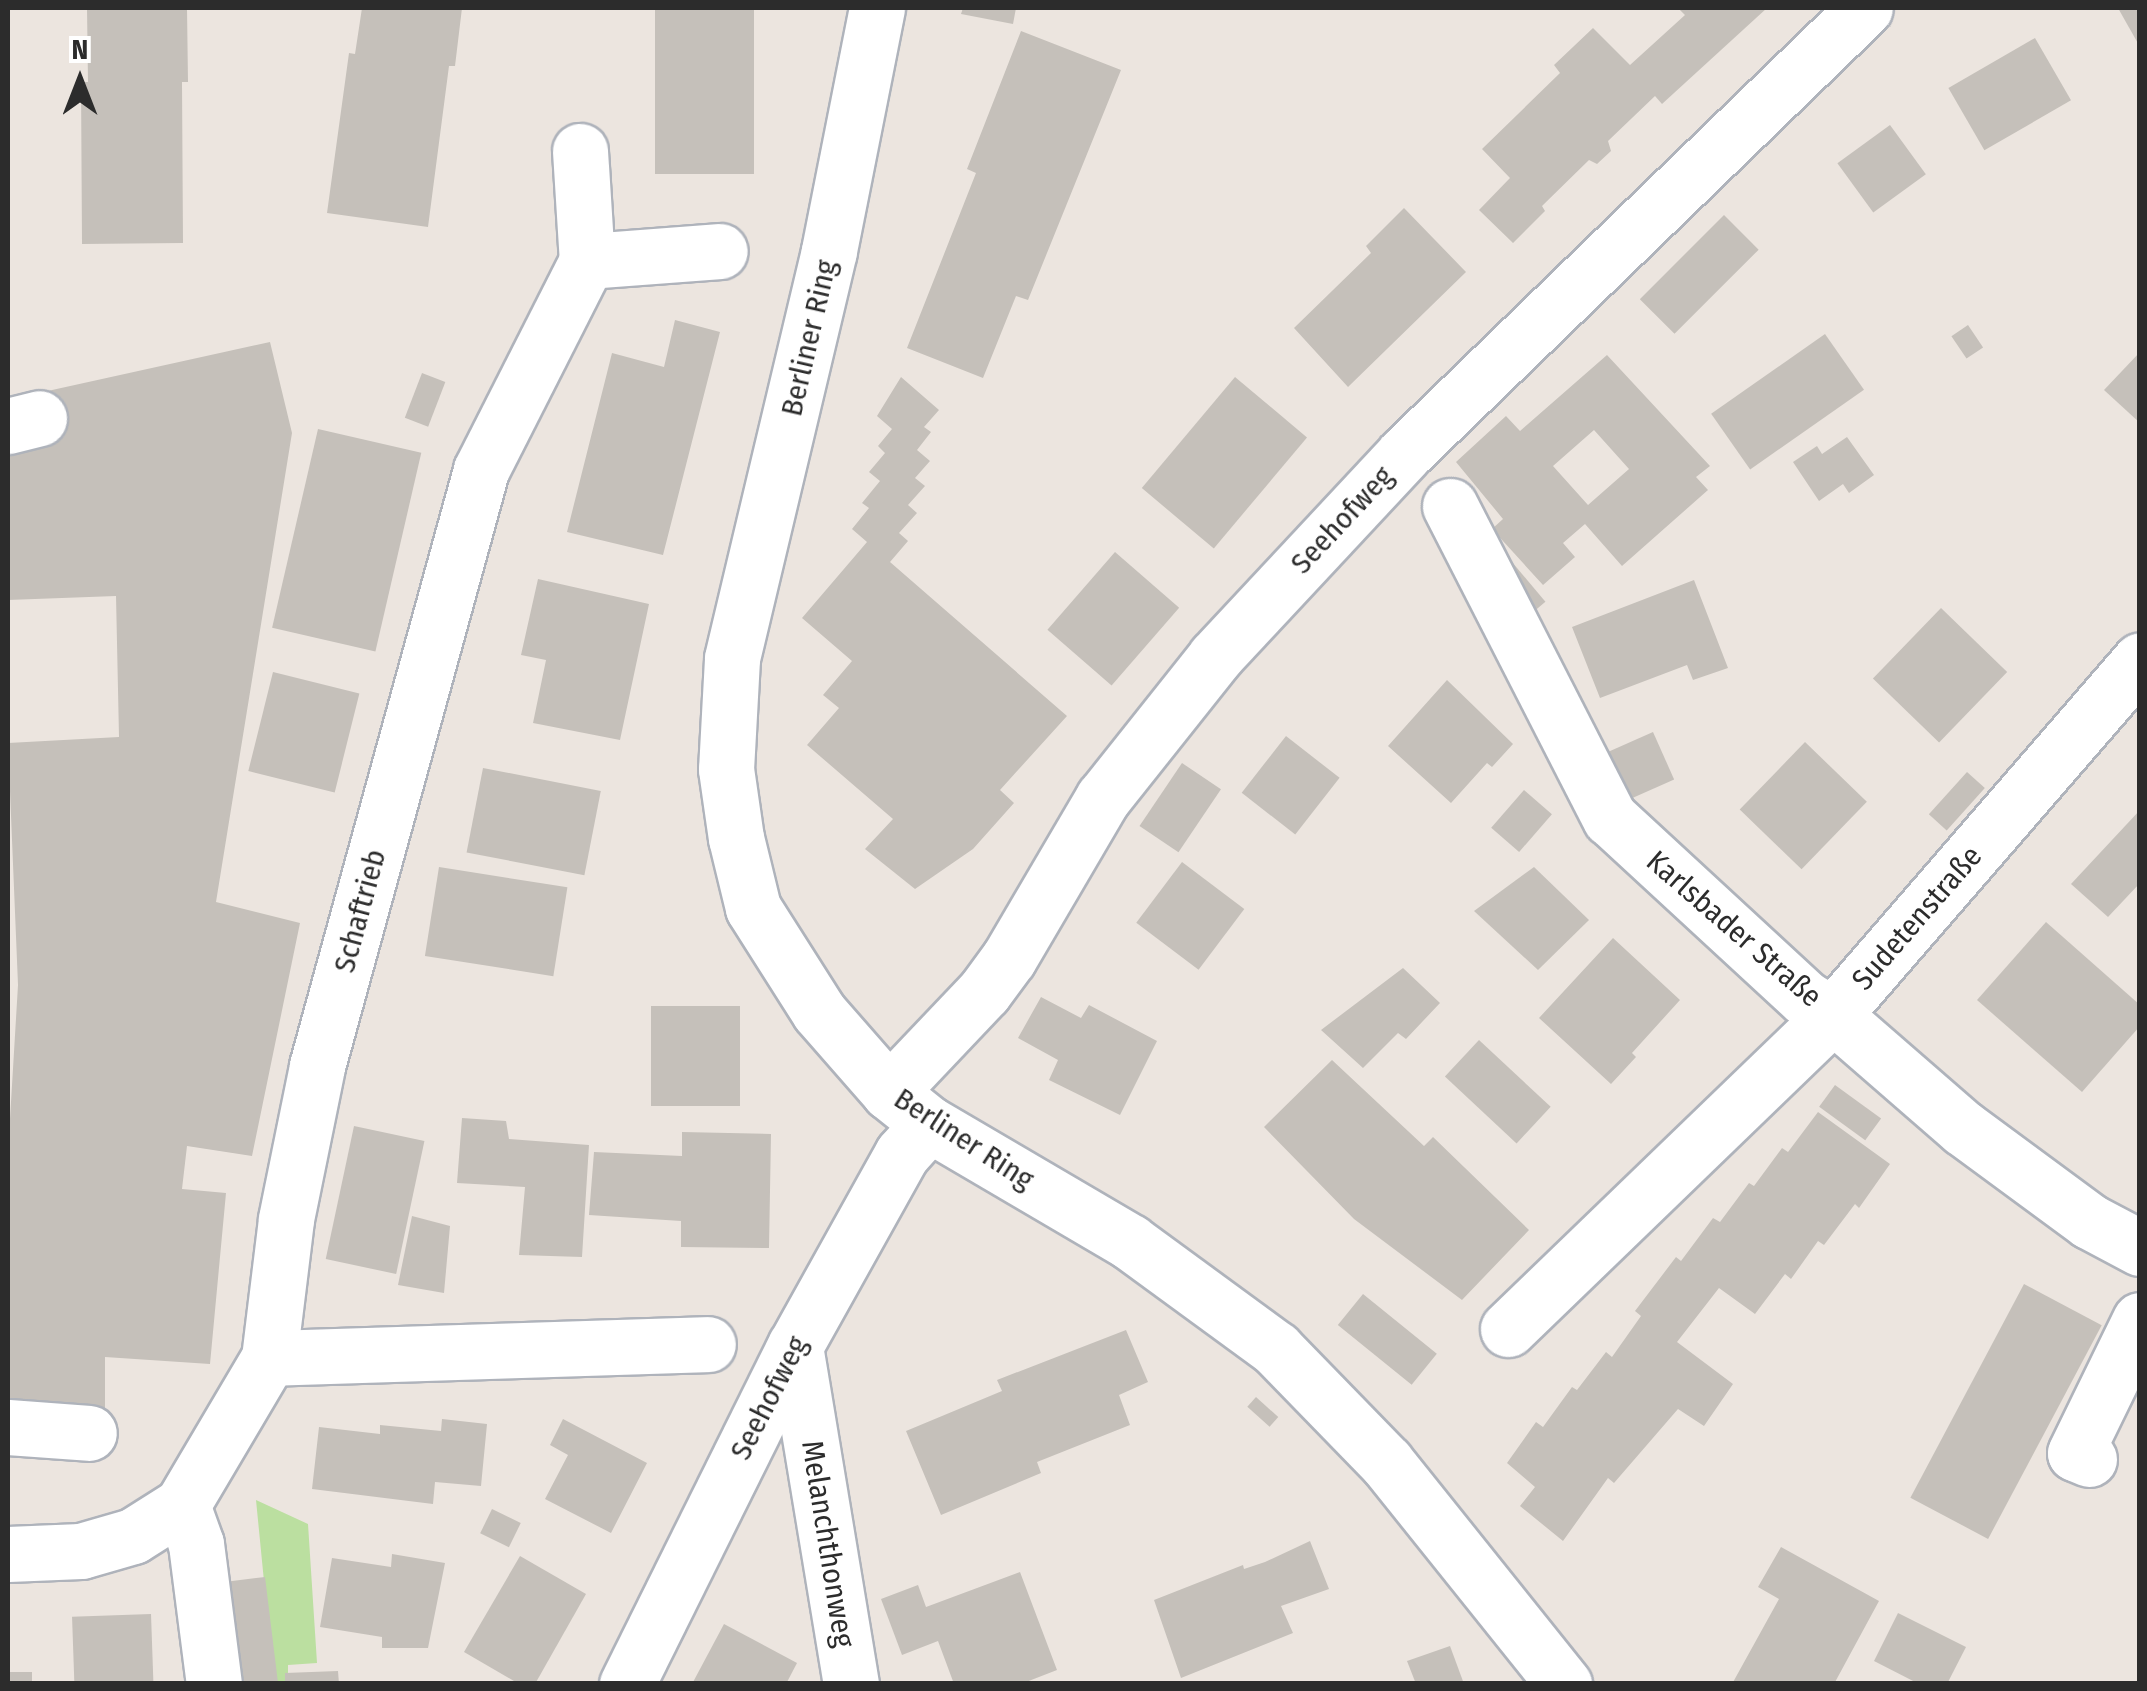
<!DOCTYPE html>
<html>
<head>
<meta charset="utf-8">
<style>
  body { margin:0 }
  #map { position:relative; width:2147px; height:1691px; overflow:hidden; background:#ece5df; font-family:"Fira Sans Condensed",sans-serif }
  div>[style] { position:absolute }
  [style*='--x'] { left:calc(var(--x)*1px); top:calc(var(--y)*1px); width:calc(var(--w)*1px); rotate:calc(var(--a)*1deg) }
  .green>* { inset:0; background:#bbdfa0 }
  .building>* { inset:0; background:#c5c0ba; transform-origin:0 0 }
  .roads { filter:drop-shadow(2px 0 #afb3bb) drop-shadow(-2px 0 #afb3bb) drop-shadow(0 2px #afb3bb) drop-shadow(0 -2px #afb3bb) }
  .minor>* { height:55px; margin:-27.5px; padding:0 27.5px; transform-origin:27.5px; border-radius:27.5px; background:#fff }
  span { translate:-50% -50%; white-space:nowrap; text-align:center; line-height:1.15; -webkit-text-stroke:10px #fff; paint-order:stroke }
  .street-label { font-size:30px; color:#2c2c2c }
  .frame { position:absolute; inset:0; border:10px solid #2c2c2c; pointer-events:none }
  .north { position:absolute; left:30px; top:30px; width:100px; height:100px; -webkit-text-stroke:8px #fff; paint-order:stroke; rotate:0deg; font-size:28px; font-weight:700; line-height:40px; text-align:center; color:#2c2c2c }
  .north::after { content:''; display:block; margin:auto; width:35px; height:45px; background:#2c2c2c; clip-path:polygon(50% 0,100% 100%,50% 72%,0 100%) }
</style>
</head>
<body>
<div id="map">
  <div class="green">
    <i style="clip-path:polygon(256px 1500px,308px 1524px,317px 1663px,288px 1665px,288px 1683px,274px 1683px)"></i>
  </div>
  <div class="building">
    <i style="clip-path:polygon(87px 8px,187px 8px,188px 82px,182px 82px,183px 243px,82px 244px,81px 82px,88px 82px)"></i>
    <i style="clip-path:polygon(362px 8px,462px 8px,455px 66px,449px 66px,428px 227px,327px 213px,349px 53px,355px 54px)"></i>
    <i style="left:655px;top:8px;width:99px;height:166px"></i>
    <i style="clip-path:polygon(963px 8px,1016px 8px,1013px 24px,961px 14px)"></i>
    <i style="clip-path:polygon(1678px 8px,1767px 8px,1662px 104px,1655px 96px,1608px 141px,1611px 151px,1597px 164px,1589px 160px,1542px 206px,1545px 211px,1513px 243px,1479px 210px,1510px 178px,1482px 149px,1560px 73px,1554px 65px,1593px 28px,1630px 65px,1685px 15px)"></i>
    <i style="clip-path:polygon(2118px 8px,2140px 8px,2140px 47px)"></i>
    <i style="clip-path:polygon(1021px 31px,1121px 70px,1028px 300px,1016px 296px,983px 378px,907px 348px,976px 173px,967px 169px)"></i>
    <i style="left:2035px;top:38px;width:72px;height:100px;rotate:60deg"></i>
    <i style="left:1890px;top:125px;width:61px;height:65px;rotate:54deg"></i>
    <i style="clip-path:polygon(1404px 208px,1466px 272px,1348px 387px,1294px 328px,1371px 253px,1366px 246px)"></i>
    <i style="left:1724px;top:215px;width:49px;height:119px;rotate:45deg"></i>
    <i style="clip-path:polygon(675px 320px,720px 332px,663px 555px,567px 532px,612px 353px,664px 367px)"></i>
    <i style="left:1968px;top:325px;width:27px;height:20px;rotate:56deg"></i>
    <i style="left:1825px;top:334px;width:68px;height:139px;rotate:55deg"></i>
    <i style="clip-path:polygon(270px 342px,292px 433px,216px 902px,300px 923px,252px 1156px,187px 1146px,182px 1189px,226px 1193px,210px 1364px,105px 1357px,105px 1416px,8px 1410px,8px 1152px,18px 985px,8px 743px,119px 737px,116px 596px,8px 600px,8px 451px,34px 394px)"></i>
    <i style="clip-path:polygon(2140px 352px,2140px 423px,2104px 390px)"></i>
    <i style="clip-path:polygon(evenodd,1607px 355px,1710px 466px,1696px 477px,1708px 490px,1622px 566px,1585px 524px,1563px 543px,1575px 557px,1543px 585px,1492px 529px,1503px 519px,1456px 462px,1506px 416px,1520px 431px,1607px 355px,1594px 430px,1629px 469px,1588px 505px,1553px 466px,1594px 430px)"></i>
    <i style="left:422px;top:373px;width:25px;height:48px;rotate:21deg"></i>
    <i style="clip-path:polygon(901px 377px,939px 410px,924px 427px,931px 432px,917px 450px,930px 461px,915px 478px,925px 486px,908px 505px,917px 513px,899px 533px,908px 541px,890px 562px,1067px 716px,1000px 790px,1014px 803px,973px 849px,915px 889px,865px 849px,893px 819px,807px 745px,839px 708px,823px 695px,852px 661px,802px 618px,867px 542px,852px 529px,869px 508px,862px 503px,880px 481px,869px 472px,885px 453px,878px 446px,892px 429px,877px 416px)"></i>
    <i style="left:1235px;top:377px;width:94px;height:145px;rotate:40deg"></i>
    <i style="left:318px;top:429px;width:106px;height:204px;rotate:13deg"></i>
    <i style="clip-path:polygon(1847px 437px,1874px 475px,1849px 493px,1843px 484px,1819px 501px,1793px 462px,1817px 446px,1822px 454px)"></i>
    <i style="left:1115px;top:552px;width:85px;height:103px;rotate:41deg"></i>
    <i style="left:1512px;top:562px;width:52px;height:21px;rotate:50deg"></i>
    <i style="clip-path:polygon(538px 579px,649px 604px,620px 740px,533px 723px,546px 660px,521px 655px)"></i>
    <i style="clip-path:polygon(1694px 580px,1728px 668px,1693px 680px,1687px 665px,1600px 698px,1572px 627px)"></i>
    <i style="left:1941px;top:608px;width:92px;height:98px;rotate:44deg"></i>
    <i style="left:273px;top:672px;width:89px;height:102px;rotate:14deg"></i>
    <i style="clip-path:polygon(1447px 680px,1513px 744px,1492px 767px,1487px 763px,1451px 803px,1388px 746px)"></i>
    <i style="left:1653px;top:732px;width:52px;height:50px;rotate:66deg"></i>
    <i style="left:1286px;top:736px;width:68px;height:72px;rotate:38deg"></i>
    <i style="left:1805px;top:742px;width:86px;height:94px;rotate:44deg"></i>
    <i style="left:1182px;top:763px;width:47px;height:76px;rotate:34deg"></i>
    <i style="left:483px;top:768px;width:120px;height:86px;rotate:11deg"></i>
    <i style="left:1967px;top:772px;width:24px;height:57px;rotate:42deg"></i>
    <i style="left:1524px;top:790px;width:37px;height:50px;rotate:41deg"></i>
    <i style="clip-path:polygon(2140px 810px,2140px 883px,2108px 917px,2071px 884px)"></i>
    <i style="left:1182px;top:862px;width:78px;height:76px;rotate:37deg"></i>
    <i style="left:439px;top:867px;width:130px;height:90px;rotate:9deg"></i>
    <i style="clip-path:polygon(1534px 867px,1589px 920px,1538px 970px,1474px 911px)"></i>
    <i style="clip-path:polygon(2046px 922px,2140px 1005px,2140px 1026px,2082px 1092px,1977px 1000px)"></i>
    <i style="clip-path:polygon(1613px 938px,1680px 1000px,1632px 1053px,1636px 1057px,1611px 1084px,1539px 1018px)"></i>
    <i style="clip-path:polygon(1403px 968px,1440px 1003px,1406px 1039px,1398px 1033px,1363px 1068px,1321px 1030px)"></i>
    <i style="clip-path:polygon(1041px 997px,1081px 1018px,1089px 1005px,1157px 1041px,1120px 1115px,1049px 1080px,1058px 1060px,1018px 1038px)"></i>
    <i style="left:651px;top:1006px;width:89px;height:100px"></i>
    <i style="left:1479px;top:1040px;width:98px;height:50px;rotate:43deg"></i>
    <i style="clip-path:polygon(1332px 1060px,1424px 1146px,1433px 1137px,1529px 1230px,1462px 1300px,1354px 1219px,1264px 1127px)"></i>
    <i style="left:1835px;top:1085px;width:57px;height:27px;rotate:36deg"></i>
    <i style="clip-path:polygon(1818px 1112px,1890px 1164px,1859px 1208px,1855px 1204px,1824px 1245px,1818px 1241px,1791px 1279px,1785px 1274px,1755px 1314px,1719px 1288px,1677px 1342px,1733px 1384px,1704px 1426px,1678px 1409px,1614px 1483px,1608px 1478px,1563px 1541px,1520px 1506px,1535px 1487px,1507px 1463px,1536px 1422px,1543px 1427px,1572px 1387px,1577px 1390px,1606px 1352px,1612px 1357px,1641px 1316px,1635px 1311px,1676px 1257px,1681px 1261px,1713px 1218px,1720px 1222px,1749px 1183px,1754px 1186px,1782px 1148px,1788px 1152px)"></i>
    <i style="clip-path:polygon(462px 1118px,506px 1121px,509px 1139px,589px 1145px,582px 1257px,519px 1255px,525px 1187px,457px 1183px)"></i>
    <i style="left:354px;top:1126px;width:72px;height:136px;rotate:12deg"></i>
    <i style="clip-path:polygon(682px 1132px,771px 1134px,769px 1248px,681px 1247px,681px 1221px,589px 1215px,594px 1152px,682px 1156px)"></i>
    <i style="clip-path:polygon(412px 1216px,450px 1226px,444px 1293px,398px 1285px)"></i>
    <i style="left:2024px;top:1284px;width:88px;height:242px;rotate:28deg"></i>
    <i style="left:1363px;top:1294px;width:95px;height:40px;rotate:39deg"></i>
    <i style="clip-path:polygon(1126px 1330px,1148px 1382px,1119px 1395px,1130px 1425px,1037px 1462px,1041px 1473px,941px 1515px,906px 1431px,1002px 1391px,997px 1380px)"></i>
    <i style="left:1256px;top:1397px;width:30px;height:13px;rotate:42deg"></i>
    <i style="clip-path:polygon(442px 1419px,487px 1424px,481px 1486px,435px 1482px,433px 1504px,312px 1489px,319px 1427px,380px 1434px,380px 1425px,441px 1431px)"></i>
    <i style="clip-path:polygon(563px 1419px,647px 1463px,611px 1533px,545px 1499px,568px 1455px,550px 1445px)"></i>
    <i style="left:492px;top:1509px;width:32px;height:27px;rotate:26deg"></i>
    <i style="clip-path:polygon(1310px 1541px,1329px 1589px,1281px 1606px,1293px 1633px,1181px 1678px,1154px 1600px,1243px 1565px,1244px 1569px,1265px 1562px)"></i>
    <i style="clip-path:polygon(1781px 1547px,1879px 1601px,1834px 1684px,1732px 1684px,1779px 1599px,1758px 1587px)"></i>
    <i style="clip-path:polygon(392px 1554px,445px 1563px,428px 1648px,382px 1648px,382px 1637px,320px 1627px,332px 1558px,391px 1567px)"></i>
    <i style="clip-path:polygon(520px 1556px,586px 1594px,535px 1684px,519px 1684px,464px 1652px)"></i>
    <i style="clip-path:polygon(1020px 1572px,1057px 1670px,1021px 1684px,954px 1684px,938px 1641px,902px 1655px,881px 1599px,918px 1585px,926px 1607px)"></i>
    <i style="left:265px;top:1577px;width:108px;height:45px;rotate:83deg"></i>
    <i style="clip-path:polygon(1898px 1613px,1966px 1647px,1947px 1684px,1919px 1684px,1874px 1661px)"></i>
    <i style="left:151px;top:1614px;width:70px;height:79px;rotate:88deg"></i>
    <i style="clip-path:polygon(724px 1624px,797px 1663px,786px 1684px,692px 1684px)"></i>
    <i style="clip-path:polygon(1450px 1646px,1464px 1684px,1416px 1684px,1407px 1661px)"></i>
    <i style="clip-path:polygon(338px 1671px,339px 1684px,285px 1684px,285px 1673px)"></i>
    <i style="left:32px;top:1672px;width:12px;height:24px;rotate:90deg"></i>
  </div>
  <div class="roads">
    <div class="minor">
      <i style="--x:877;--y:8;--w:248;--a:101.2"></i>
      <i style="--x:829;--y:251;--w:419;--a:103.4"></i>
      <i style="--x:732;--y:659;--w:110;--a:93.1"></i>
      <i style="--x:726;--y:769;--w:70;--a:81.8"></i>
      <i style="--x:736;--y:838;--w:72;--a:76.3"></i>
      <i style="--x:753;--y:908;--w:123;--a:57.6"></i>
      <i style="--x:819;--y:1012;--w:106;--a:48.8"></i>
      <i style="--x:889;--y:1092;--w:51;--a:38.7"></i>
      <i style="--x:929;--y:1124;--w:233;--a:30.4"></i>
      <i style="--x:1130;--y:1242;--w:181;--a:36.2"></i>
      <i style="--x:1276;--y:1349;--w:158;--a:45.8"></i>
      <i style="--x:1386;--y:1462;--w:285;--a:51.3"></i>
      <i style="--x:580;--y:151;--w:110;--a:86.4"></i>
      <i style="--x:8;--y:426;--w:32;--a:-14"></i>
      <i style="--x:1450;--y:506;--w:351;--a:62.9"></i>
      <i style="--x:1610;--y:818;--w:265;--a:42.7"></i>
      <i style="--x:1805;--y:998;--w:33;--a:31"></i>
      <i style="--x:1833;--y:1015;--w:172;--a:41"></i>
      <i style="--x:1963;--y:1128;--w:157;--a:36.4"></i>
      <i style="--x:2089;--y:1221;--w:58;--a:27.9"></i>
      <i style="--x:889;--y:1092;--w:138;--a:-46.5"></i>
      <i style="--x:984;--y:992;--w:42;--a:-53.7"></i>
      <i style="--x:1009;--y:958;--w:186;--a:-59.6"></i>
      <i style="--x:1103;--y:798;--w:180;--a:-51.5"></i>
      <i style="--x:1215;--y:657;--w:277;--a:-47"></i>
      <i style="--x:1404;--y:454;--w:641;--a:-44.05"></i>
      <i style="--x:1508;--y:1329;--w:452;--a:-44"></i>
      <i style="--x:1833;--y:1015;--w:469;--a:-49.1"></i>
      <i style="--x:795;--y:1346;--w:343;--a:80.6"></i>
      <i style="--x:269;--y:1358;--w:439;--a:-1.8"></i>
      <i style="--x:8;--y:1427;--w:81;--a:4.2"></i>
      <i style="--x:2089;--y:1459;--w:15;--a:-157"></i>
      <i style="--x:2075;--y:1453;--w:148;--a:-64"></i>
      <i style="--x:182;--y:1505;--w:41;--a:70.3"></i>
      <i style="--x:196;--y:1544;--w:141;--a:82.7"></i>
      <i style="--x:8;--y:1554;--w:73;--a:-2.4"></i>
      <i style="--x:81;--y:1551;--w:54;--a:-16.1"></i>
      <i style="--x:133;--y:1536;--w:58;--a:-32.3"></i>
      <i style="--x:182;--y:1505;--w:171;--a:-59.4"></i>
      <i style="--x:269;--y:1358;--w:140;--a:-83"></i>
      <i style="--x:286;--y:1219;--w:156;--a:-78.5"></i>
      <i style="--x:317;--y:1066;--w:618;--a:-74.61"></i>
      <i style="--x:481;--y:470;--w:234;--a:-63.1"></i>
      <i style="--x:587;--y:261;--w:133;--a:-4.3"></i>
      <i style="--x:627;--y:1684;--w:377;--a:-63.6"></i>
      <i style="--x:795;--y:1346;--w:220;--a:-60.9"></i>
      <i style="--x:902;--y:1154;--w:40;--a:-48"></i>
    </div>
  </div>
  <div class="street-label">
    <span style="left:809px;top:338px;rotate:-77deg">Berliner Ring</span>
    <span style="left:1342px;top:520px;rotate:-47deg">Seehofweg</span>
    <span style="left:360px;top:911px;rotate:-75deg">Schaftrieb</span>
    <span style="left:1917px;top:918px;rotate:-49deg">Sudetenstraße</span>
    <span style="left:1734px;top:929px;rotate:41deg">Karlsbader Straße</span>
    <span style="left:964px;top:1139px;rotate:33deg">Berliner Ring</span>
    <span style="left:769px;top:1398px;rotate:-63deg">Seehofweg</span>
    <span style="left:828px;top:1544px;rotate:81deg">Melanchthonweg</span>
  </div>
  <div class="frame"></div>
  <div class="north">N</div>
</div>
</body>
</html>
